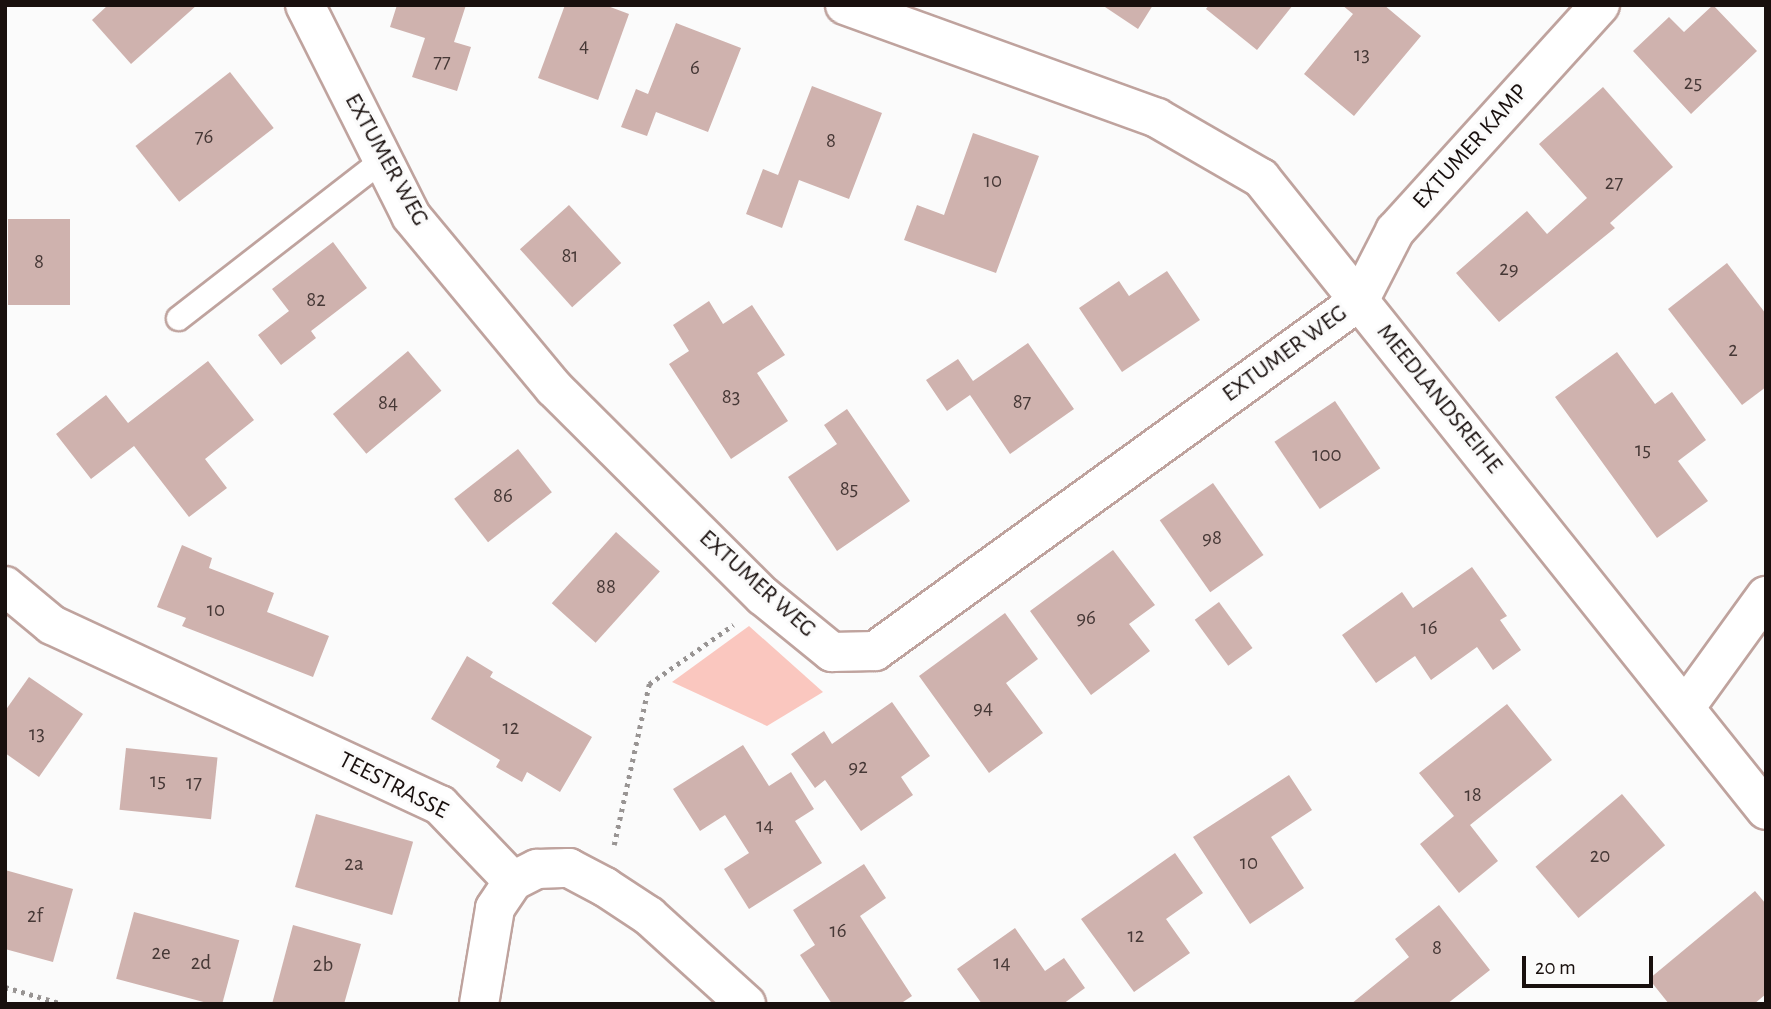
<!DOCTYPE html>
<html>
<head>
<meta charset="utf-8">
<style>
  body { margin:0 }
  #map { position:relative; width:1771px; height:1009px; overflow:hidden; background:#fbfbfb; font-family:"Alegreya Sans",sans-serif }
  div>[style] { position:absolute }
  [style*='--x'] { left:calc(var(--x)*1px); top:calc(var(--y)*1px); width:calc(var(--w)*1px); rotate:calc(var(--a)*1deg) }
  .green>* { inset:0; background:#fac7bf }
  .building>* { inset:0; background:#cfb2ae; transform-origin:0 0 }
  .path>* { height:4.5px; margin-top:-2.25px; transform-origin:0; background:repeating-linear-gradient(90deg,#989493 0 3.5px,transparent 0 8.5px) }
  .roads { filter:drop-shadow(2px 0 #bfa39e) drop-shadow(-2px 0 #bfa39e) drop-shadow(0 2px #bfa39e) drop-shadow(0 -2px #bfa39e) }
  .lane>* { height:23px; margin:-11.5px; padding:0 11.5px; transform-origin:11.5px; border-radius:11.5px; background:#fff }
  .street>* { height:38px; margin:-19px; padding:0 19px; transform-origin:19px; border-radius:19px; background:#fff }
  span { translate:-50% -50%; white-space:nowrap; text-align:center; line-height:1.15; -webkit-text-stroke:6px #fbfbfb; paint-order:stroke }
  .number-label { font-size:21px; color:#463836 }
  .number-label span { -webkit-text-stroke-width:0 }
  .street-label { font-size:24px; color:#19100e }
  .frame { position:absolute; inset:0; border:7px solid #19100e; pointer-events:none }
  .scale { position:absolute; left:1522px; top:956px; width:131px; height:32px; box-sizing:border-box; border:4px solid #19100e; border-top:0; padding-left:9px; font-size:21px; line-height:24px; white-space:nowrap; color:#19100e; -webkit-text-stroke:5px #fbfbfb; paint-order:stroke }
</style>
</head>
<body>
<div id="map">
  <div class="green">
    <i style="clip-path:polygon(749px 626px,823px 692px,767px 726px,672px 682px)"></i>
  </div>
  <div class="building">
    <i style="clip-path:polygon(108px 5px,197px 5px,131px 64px,92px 20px)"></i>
    <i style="clip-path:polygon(397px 5px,466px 5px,454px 42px,471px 47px,457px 91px,412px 77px,425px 38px,390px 27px)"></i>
    <i style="clip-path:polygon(565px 5px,605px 5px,629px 14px,598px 100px,538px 78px)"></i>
    <i style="clip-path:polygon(1102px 5px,1153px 5px,1138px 29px)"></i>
    <i style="clip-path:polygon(1209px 5px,1293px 5px,1257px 50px,1206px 9px)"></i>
    <i style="clip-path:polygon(1342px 5px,1384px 5px,1421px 36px,1354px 116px,1304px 74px,1353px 14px)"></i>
    <i style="clip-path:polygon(1713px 5px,1757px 51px,1691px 114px,1633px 51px,1669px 17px,1684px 32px)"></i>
    <i style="clip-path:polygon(676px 23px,741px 48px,708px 132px,656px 112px,647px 136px,621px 127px,636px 89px,648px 94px)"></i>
    <i style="left:230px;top:72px;width:71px;height:120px;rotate:52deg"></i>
    <i style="clip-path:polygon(812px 86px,882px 113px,849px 199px,799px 180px,782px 228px,746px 214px,763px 169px,778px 175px)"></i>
    <i style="clip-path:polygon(1603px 87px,1673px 167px,1610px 223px,1615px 228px,1499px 322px,1456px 273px,1527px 211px,1547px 234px,1587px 198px,1539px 144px)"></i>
    <i style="clip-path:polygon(973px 133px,1039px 156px,996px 273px,904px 240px,917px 205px,944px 215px)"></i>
    <i style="left:569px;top:205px;width:78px;height:66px;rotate:48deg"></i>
    <i style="left:8px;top:219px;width:62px;height:86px"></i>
    <i style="clip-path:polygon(333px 242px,367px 288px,311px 331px,316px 338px,281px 365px,258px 335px,289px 311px,272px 289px)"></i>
    <i style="clip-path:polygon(1727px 263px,1766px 314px,1766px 387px,1742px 405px,1668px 309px)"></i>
    <i style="clip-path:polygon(1167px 271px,1200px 320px,1122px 372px,1079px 308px,1119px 281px,1129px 296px)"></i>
    <i style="clip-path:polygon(709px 301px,723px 324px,752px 305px,785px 355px,757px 373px,788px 421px,731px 459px,669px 364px,689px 351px,673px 325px)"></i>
    <i style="clip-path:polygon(1028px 343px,1074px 409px,1010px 454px,970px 395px,947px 411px,926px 380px,958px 359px,973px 381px)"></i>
    <i style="left:408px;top:351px;width:52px;height:98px;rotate:50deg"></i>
    <i style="clip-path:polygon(1617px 352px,1655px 404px,1672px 392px,1706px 440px,1678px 461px,1708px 501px,1657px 538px,1555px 397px)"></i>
    <i style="clip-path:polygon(208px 361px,254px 420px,205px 459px,227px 488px,189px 517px,134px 446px,91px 479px,56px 434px,106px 395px,128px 423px)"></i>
    <i style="left:1335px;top:401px;width:81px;height:73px;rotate:56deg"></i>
    <i style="clip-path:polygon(847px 409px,910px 501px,837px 551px,788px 477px,837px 444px,824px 425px)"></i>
    <i style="left:518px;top:449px;width:55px;height:81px;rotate:52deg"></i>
    <i style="left:1213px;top:483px;width:88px;height:65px;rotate:55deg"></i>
    <i style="left:616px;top:532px;width:59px;height:96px;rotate:42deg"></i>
    <i style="clip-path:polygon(182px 545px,212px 558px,209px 568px,274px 593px,267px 612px,329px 636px,313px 677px,182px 626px,186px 618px,157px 607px)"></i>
    <i style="clip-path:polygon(1113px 550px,1155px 605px,1129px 624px,1150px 651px,1091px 695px,1030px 611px)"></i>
    <i style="clip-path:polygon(1472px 567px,1507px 616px,1500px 620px,1521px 650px,1493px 670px,1477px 647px,1431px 680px,1415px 656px,1376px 683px,1342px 635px,1402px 592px,1413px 608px)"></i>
    <i style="left:1219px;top:602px;width:57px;height:30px;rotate:54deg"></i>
    <i style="clip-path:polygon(1005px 613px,1038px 659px,1006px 683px,1043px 733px,989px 773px,919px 676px)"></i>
    <i style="clip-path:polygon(467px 656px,493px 672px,490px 677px,592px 737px,560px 792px,527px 772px,522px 782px,496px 767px,500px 760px,431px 719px)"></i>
    <i style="clip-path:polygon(29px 677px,83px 714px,39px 777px,5px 753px,5px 711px)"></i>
    <i style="clip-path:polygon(892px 702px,930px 756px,901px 777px,913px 795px,861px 831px,825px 780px,815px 788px,791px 754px,824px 731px,832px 744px)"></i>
    <i style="clip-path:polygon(1507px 704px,1552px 760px,1470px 825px,1498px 861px,1459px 893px,1420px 844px,1454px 816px,1419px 773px)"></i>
    <i style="clip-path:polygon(743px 745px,769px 786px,791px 772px,814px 809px,795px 821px,822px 863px,749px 909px,724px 869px,749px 853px,725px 815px,700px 831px,673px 789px)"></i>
    <i style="left:126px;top:748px;width:92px;height:62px;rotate:6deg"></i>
    <i style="clip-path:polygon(1289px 775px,1312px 810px,1271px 837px,1304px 888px,1250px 924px,1193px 837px)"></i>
    <i style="left:1622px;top:794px;width:67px;height:113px;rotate:50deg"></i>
    <i style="left:316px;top:814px;width:101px;height:76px;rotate:16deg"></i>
    <i style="clip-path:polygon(1175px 853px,1203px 893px,1166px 919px,1190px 953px,1134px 992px,1081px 919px)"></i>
    <i style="clip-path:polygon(864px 864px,886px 898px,860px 916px,912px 996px,900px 1004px,832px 1004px,800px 955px,815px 945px,793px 910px)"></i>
    <i style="clip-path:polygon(5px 870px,73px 889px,53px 962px,5px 949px)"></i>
    <i style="clip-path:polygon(1755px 891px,1766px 904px,1766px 994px,1754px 1004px,1669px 1004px,1649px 979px)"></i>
    <i style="clip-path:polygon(1439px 905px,1490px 970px,1447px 1004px,1351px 1004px,1409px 957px,1395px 939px)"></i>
    <i style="left:134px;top:912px;width:109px;height:69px;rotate:15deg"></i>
    <i style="clip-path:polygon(293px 925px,361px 944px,344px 1004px,272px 1004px)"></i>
    <i style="clip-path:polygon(1015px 928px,1045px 971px,1064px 958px,1085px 988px,1063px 1004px,982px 1004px,957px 969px)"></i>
  </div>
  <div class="path">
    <i style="--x:614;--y:845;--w:165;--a:-77.7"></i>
    <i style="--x:649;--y:684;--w:103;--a:-35.1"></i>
    <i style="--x:5;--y:987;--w:60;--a:16.3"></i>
  </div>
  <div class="roads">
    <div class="lane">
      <i style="--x:178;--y:318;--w:259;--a:-37.8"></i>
    </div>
    <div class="street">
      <i style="--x:305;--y:5;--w:236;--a:63.3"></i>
      <i style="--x:411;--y:216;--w:224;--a:50.3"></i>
      <i style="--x:554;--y:388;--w:295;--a:44.9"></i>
      <i style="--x:763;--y:596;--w:89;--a:39.1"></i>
      <i style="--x:832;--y:652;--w:43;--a:-1.3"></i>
      <i style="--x:875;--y:651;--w:597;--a:-35.87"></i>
      <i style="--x:1359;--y:301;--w:79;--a:-62.8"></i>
      <i style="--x:1395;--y:231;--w:305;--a:-47.8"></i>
      <i style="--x:845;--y:5;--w:332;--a:19.9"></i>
      <i style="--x:1157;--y:118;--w:120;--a:30"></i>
      <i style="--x:1261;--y:178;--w:809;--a:51.37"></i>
      <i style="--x:5;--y:586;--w:61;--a:39.7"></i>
      <i style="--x:52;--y:625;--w:428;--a:24.9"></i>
      <i style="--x:440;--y:805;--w:105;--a:46.2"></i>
      <i style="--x:513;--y:881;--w:27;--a:-27"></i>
      <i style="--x:537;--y:869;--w:32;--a:-2"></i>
      <i style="--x:569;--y:868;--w:41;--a:27.8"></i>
      <i style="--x:605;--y:887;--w:53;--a:33.4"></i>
      <i style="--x:649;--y:916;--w:131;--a:42.2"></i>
      <i style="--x:1687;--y:705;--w:135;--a:-54.1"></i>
      <i style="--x:479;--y:1004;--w:97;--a:-80.5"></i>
      <i style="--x:495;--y:908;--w:32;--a:-56"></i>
    </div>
  </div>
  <div class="number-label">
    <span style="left:584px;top:46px">4</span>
    <span style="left:1362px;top:55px">13</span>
    <span style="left:442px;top:62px">77</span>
    <span style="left:695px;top:68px">6</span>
    <span style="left:1693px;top:83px">25</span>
    <span style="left:204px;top:137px">76</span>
    <span style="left:831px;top:141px">8</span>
    <span style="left:993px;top:181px">10</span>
    <span style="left:1614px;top:183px">27</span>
    <span style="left:570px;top:256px">81</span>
    <span style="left:39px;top:262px">8</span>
    <span style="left:1509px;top:269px">29</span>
    <span style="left:316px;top:300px">82</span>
    <span style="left:1733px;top:350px">2</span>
    <span style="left:731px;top:397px">83</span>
    <span style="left:1022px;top:402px">87</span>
    <span style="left:388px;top:403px">84</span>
    <span style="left:1643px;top:450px">15</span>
    <span style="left:1327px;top:455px">100</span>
    <span style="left:849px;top:489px">85</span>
    <span style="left:503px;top:496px">86</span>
    <span style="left:1212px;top:538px">98</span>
    <span style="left:606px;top:587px">88</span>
    <span style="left:216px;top:610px">10</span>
    <span style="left:1086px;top:618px">96</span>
    <span style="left:1429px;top:628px">16</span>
    <span style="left:983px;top:708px">94</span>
    <span style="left:511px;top:728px">12</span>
    <span style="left:37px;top:734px">13</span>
    <span style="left:858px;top:767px">92</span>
    <span style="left:158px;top:781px">15</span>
    <span style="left:194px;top:783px">17</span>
    <span style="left:1473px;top:795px">18</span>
    <span style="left:765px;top:826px">14</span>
    <span style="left:1600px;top:856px">20</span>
    <span style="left:1249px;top:863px">10</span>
    <span style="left:354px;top:864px">2a</span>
    <span style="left:35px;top:916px">2f</span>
    <span style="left:838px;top:931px">16</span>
    <span style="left:1136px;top:936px">12</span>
    <span style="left:1437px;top:948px">8</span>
    <span style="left:161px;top:953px">2e</span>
    <span style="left:201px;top:963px">2d</span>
    <span style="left:1002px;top:963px">14</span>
    <span style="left:323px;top:965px">2b</span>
  </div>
  <div class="street-label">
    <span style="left:1471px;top:147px;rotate:-48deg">EXTUMER KAMP</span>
    <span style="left:386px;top:160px;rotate:61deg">EXTUMER WEG</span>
    <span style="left:1285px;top:354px;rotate:-36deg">EXTUMER WEG</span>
    <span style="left:1439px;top:399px;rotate:51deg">MEEDLANDSREIHE</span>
    <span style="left:757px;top:584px;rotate:42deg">EXTUMER WEG</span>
    <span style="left:393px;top:786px;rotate:27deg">TEESTRASSE</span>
  </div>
  <div class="frame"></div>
  <div class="scale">20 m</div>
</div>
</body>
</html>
